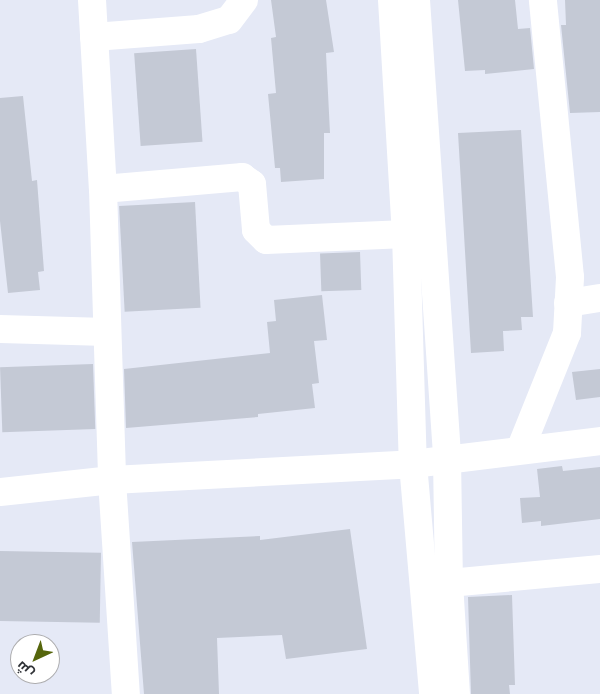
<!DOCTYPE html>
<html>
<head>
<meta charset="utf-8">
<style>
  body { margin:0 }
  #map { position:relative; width:600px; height:694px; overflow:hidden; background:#e5e9f6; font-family:"Nunito Sans",Cairo,sans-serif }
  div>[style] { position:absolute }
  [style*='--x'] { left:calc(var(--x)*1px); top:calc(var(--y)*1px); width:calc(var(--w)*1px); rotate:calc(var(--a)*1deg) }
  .building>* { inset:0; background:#c4c9d5; transform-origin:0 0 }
  .minor>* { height:28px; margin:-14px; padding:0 14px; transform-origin:14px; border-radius:14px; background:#fff }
  .tertiary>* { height:28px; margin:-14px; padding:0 14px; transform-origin:14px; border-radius:14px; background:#fff }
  span { translate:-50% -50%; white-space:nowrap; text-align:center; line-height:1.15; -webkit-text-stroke:4px #fff; paint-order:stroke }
  .north { position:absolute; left:10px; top:634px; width:50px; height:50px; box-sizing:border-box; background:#fff; border:1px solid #adadaf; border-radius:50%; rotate:223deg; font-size:14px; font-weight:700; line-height:20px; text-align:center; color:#313338 }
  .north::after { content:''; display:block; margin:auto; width:18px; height:22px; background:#56660d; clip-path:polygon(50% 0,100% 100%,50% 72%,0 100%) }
</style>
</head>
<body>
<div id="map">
  <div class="building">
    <i style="clip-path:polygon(271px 0,326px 0,334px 52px,326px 53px,330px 133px,324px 133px,324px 179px,281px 182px,280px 168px,275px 168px,268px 94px,276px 93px,271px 38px,276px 37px)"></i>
    <i style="clip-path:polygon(458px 0,515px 0,518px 29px,530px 28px,534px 69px,485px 74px,485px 70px,465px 71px)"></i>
    <i style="clip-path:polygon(565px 0,600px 0,600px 112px,570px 113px,561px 25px,566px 25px)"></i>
    <i style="left:196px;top:49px;width:93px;height:62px;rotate:86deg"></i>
    <i style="clip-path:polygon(23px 96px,32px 181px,37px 180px,44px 271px,38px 272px,40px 290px,8px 293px,0 221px,0 98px)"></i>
    <i style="clip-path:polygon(521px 130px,533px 317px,521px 317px,522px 330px,503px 331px,504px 351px,471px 353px,458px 133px)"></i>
    <i style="left:195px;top:202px;width:106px;height:76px;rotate:87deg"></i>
    <i style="left:360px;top:252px;width:38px;height:40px;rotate:88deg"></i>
    <i style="clip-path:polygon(322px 295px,327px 340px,314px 341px,319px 383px,312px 384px,315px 408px,258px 414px,258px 417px,126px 428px,124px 369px,270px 353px,267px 322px,276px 321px,274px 300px)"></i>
    <i style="left:93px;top:364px;width:65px;height:93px;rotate:88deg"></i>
    <i style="clip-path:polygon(600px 369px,600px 397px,576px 400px,572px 372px)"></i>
    <i style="clip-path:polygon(562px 466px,563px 471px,600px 467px,600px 519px,541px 526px,541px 521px,522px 523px,520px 498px,540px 497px,537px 469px)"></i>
    <i style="clip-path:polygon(350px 529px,367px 649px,286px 659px,282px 635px,217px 638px,219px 694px,144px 694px,132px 542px,260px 536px,260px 540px)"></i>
    <i style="left:0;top:551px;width:101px;height:70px;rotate:1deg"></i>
    <i style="clip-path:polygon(512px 595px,515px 685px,509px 685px,510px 694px,471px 694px,468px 597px)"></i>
  </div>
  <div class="minor">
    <i style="--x:92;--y:0;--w:189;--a:86.7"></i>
    <i style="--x:103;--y:189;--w:291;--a:88.2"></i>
    <i style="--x:112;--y:480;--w:214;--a:86.3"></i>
    <i style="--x:94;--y:37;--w:105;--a:-4.4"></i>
    <i style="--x:199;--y:29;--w:31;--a:-17"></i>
    <i style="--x:229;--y:20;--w:25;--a:-53"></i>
    <i style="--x:103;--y:189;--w:140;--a:-4.9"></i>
    <i style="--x:242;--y:177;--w:12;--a:35"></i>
    <i style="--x:252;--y:184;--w:46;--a:85"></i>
    <i style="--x:256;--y:230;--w:14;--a:45"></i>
    <i style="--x:266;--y:240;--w:140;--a:-2.5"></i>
    <i style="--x:568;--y:303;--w:32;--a:-9"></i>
    <i style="--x:0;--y:329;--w:107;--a:1.6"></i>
    <i style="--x:520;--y:450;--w:126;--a:-68.1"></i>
    <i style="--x:567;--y:333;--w:56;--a:-86.9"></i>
    <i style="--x:570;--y:277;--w:278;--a:-95.6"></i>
    <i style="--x:0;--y:492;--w:113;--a:-6.1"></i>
    <i style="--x:112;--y:480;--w:301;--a:-3"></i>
    <i style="--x:413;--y:464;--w:188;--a:-7"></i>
    <i style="--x:449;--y:583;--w:152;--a:-5.3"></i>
  </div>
  <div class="tertiary">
    <i style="--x:392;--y:0;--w:234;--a:86.6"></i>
    <i style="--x:406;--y:234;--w:230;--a:88.3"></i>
    <i style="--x:413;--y:464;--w:231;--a:85"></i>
    <i style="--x:416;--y:0;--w:459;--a:86.1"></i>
    <i style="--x:447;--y:458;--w:125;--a:89.1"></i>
    <i style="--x:449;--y:583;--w:111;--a:86.4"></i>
  </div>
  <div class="north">ش</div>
</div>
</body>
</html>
